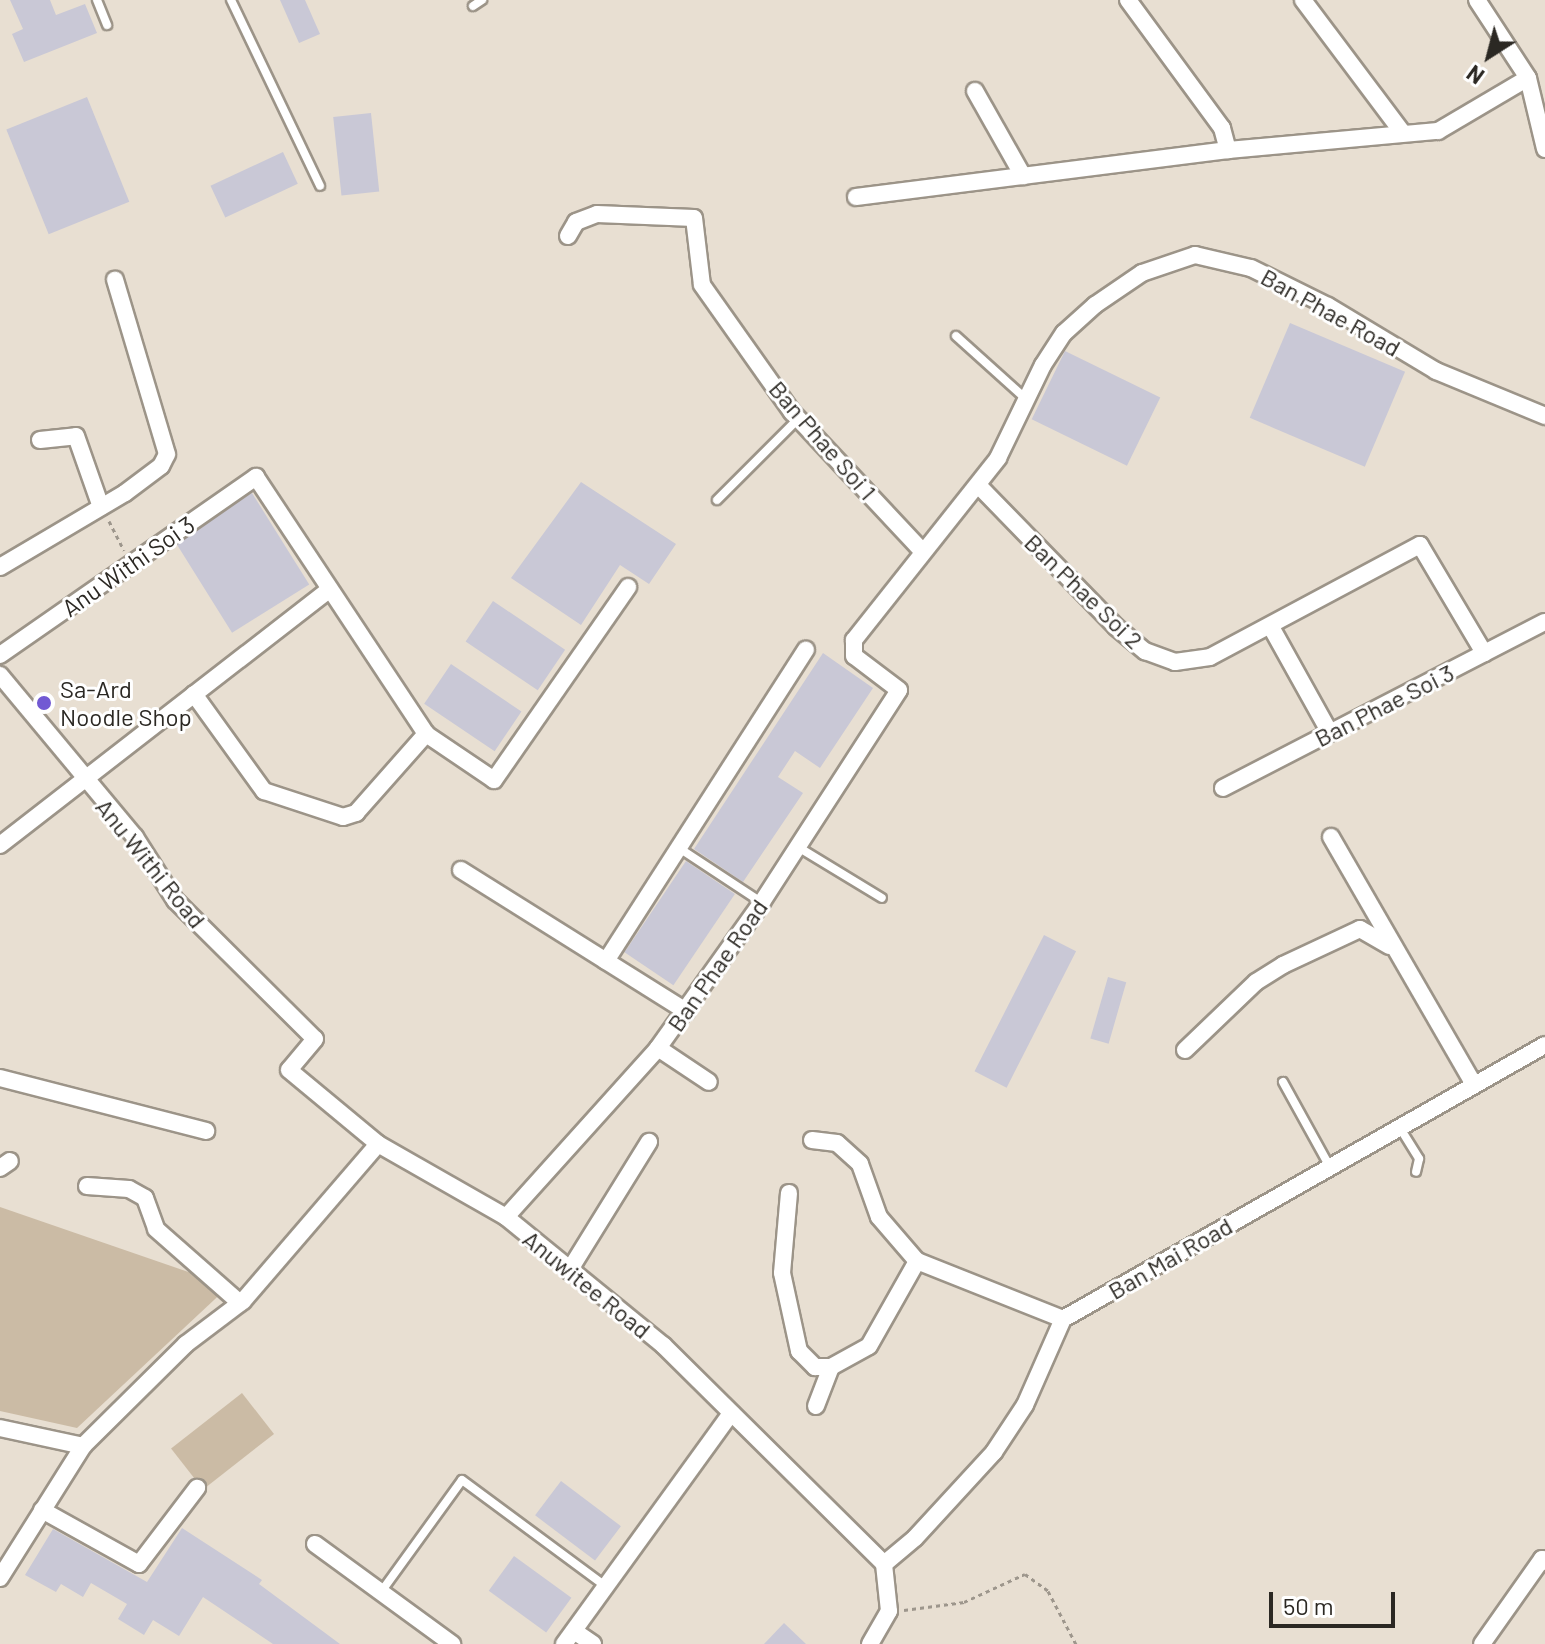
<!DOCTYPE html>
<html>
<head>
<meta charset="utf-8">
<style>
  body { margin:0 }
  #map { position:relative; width:1545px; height:1644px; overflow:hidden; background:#e8dfd2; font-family:Barlow,sans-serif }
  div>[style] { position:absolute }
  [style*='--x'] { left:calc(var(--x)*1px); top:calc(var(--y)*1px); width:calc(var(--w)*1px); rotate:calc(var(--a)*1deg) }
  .green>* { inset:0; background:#cbbba5; transform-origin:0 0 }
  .building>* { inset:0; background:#c9c8d6; transform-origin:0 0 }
  .path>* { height:3px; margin-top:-1.5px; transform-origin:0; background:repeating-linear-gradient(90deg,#9d968c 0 4px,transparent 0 8px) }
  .roads { filter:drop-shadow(2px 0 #9c9488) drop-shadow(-2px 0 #9c9488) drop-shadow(0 2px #9c9488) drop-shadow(0 -2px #9c9488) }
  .lane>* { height:8px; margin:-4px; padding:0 4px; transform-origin:4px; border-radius:4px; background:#fff }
  .street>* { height:16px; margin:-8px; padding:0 8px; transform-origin:8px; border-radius:8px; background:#fff }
  .dots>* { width:22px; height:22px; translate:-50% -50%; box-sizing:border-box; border:4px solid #fff; border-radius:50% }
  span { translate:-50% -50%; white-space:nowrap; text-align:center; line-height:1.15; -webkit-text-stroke:6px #fff; paint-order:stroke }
  .street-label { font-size:24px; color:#2b2823 }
  .poi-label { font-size:24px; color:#2b2823 }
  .left { translate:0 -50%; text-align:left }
  .north { position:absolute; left:1449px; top:16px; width:80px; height:80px; -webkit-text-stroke:6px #fff; paint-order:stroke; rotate:216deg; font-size:22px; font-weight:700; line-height:32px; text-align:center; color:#2b2823 }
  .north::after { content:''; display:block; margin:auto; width:28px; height:36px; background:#2b2823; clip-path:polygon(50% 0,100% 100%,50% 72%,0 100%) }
  .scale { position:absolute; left:1269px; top:1592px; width:126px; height:36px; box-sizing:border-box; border:4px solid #2b2823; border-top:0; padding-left:10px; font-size:24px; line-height:28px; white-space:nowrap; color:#2b2823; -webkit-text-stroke:6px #fff; paint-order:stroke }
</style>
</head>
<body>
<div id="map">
  <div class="green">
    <i style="clip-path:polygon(0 1207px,229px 1286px,77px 1428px,0 1411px)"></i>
    <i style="left:242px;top:1393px;width:52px;height:90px;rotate:52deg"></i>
  </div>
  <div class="building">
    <i style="clip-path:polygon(10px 0,50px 0,56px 15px,85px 4px,97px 33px,24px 62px,12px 34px,23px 29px)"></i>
    <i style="clip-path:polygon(280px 0,305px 0,320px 34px,299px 43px)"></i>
    <i style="left:87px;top:97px;width:113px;height:87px;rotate:68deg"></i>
    <i style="left:371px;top:113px;width:79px;height:38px;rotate:84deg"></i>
    <i style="left:283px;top:152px;width:35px;height:80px;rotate:65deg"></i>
    <i style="left:1290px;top:323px;width:125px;height:103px;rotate:23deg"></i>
    <i style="left:1065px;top:351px;width:106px;height:76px;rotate:26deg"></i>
    <i style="clip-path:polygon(581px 482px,676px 544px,649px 584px,620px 565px,581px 625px,511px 578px)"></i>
    <i style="left:252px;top:493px;width:108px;height:91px;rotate:58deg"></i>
    <i style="left:493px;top:601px;width:87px;height:49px;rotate:34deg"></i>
    <i style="clip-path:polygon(823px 653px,873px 688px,820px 768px,795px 751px,778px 777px,803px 793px,743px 882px,694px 849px)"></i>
    <i style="left:451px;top:664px;width:85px;height:48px;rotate:34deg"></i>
    <i style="left:686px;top:861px;width:59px;height:110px;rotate:34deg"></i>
    <i style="left:1044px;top:935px;width:36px;height:153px;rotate:27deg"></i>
    <i style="left:1108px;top:977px;width:19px;height:64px;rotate:16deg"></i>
    <i style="left:561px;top:1481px;width:75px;height:43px;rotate:37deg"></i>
    <i style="clip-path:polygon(182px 1528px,262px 1580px,259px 1584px,340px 1644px,273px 1644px,203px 1597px,179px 1636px,153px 1620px,144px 1635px,118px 1619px,127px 1604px,91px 1583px,83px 1597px,61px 1584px,56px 1592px,25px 1575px,53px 1529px,147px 1582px)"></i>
    <i style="left:514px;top:1556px;width:71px;height:43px;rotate:36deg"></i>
    <i style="clip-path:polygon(784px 1623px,806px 1644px,764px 1644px)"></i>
  </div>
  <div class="path">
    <i style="--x:109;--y:521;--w:33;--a:63"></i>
    <i style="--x:904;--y:1610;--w:61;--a:-7.6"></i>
    <i style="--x:964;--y:1602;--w:67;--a:-24.7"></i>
    <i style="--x:1025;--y:1574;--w:29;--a:36"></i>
    <i style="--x:1048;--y:1591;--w:60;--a:62.2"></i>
  </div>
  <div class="roads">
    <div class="lane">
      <i style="--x:97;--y:0;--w:27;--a:68"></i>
      <i style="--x:231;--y:0;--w:206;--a:64.4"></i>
      <i style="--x:473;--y:6;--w:11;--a:-34"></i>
      <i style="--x:956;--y:336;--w:94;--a:42"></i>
      <i style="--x:717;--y:500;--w:115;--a:-45"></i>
      <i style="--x:798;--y:847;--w:98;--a:31.3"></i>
      <i style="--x:679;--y:848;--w:98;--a:33.4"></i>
      <i style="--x:1283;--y:1082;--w:97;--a:61.1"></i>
      <i style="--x:1400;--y:1128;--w:36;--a:58"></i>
      <i style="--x:1419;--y:1159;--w:13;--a:103"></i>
      <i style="--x:381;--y:1592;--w:138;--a:-54.1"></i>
      <i style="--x:462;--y:1480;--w:177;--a:36.5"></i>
    </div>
    <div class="street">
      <i style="--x:1128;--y:0;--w:159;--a:53.7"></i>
      <i style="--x:1222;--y:128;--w:23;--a:75"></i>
      <i style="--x:1303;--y:0;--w:165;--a:53.1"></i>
      <i style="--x:1477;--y:0;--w:93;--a:56.8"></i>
      <i style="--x:1528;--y:78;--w:73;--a:76.5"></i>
      <i style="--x:975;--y:91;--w:98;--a:60.5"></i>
      <i style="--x:856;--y:197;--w:375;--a:-7.2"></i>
      <i style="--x:1228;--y:150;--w:211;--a:-5.2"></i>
      <i style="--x:1438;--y:131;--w:104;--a:-30.5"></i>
      <i style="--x:568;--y:236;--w:16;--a:-60"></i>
      <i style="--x:576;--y:222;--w:22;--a:-21"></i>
      <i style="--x:597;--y:214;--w:97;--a:2.4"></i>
      <i style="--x:694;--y:218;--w:67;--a:83.2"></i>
      <i style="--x:702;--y:285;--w:156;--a:54.7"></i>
      <i style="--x:792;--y:412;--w:190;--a:46.9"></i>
      <i style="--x:40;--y:440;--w:36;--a:-6"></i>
      <i style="--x:76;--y:436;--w:75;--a:70.6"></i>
      <i style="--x:978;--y:485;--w:198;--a:45.8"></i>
      <i style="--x:1116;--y:627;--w:38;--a:40"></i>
      <i style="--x:1145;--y:651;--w:32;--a:20"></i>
      <i style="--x:1175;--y:662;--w:35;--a:-8"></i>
      <i style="--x:1210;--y:657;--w:238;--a:-28.1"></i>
      <i style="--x:1420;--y:545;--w:126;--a:59.3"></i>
      <i style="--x:0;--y:567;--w:145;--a:-30.6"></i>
      <i style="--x:125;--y:493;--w:45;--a:-36.9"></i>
      <i style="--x:161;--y:466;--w:13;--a:-63"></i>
      <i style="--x:167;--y:454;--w:182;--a:-106.6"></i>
      <i style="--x:1271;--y:627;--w:121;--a:60.9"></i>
      <i style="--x:0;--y:655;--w:312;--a:-34.8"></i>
      <i style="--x:256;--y:477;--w:308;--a:56.5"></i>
      <i style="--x:0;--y:675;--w:211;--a:50.2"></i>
      <i style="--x:135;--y:837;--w:75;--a:57.6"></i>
      <i style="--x:175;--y:900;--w:197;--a:44.8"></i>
      <i style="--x:315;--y:1039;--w:40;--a:130"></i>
      <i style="--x:289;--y:1070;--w:116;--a:39.7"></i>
      <i style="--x:378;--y:1144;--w:147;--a:29.7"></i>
      <i style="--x:506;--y:1217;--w:203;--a:39.2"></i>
      <i style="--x:663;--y:1345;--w:311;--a:44.7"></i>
      <i style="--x:194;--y:694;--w:120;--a:54.2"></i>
      <i style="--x:264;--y:791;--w:83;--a:18.2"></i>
      <i style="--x:343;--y:817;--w:14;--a:-17"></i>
      <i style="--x:356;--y:813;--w:106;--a:-48.5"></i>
      <i style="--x:426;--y:734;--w:82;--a:34.1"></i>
      <i style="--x:494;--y:780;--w:235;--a:-55.2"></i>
      <i style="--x:1223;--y:788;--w:362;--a:-27.3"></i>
      <i style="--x:1331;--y:837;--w:286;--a:60"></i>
      <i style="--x:0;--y:845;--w:415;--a:-37.8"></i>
      <i style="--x:461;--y:870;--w:266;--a:32.1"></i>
      <i style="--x:606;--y:961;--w:370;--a:-57.3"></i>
      <i style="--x:658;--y:1048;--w:61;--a:33.7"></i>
      <i style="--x:1185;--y:1050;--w:98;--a:-43.8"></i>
      <i style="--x:1256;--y:982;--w:32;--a:-32"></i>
      <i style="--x:1283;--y:965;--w:85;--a:-25.1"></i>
      <i style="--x:1360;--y:929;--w:34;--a:30"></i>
      <i style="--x:0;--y:1078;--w:213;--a:14.4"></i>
      <i style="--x:812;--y:1140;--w:25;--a:7"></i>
      <i style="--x:837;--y:1143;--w:31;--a:42"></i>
      <i style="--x:860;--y:1164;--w:56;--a:70.3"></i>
      <i style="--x:879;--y:1217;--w:58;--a:49.2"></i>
      <i style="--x:0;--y:1168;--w:12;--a:-35"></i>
      <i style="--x:87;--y:1186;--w:42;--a:4.1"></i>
      <i style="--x:129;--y:1189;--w:18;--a:29"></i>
      <i style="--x:145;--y:1198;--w:33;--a:70"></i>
      <i style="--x:156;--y:1229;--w:112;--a:41.4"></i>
      <i style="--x:789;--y:1193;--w:80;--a:95"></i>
      <i style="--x:782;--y:1273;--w:80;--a:77.7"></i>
      <i style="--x:799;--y:1351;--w:23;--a:45"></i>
      <i style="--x:815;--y:1367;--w:16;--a:0"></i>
      <i style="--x:831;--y:1367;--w:43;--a:-28.9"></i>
      <i style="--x:869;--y:1346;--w:98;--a:-60.5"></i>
      <i style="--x:917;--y:1261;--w:157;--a:21.7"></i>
      <i style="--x:506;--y:1217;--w:227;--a:-48"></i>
      <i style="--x:658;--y:1048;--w:179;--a:-54.5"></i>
      <i style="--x:762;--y:902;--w:252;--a:-57.1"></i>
      <i style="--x:899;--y:690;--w:56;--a:-142.9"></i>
      <i style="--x:854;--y:656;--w:16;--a:-90"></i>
      <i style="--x:854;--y:640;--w:232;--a:-51.6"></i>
      <i style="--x:998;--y:458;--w:103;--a:-64.2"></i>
      <i style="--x:1043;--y:365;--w:38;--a:-57"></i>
      <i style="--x:1064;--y:333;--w:42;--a:-42.1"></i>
      <i style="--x:1095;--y:305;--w:57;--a:-34.2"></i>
      <i style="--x:1142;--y:273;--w:56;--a:-18.8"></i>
      <i style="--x:1195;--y:255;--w:57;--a:13.1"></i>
      <i style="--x:1251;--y:268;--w:86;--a:26.3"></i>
      <i style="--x:1328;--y:306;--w:126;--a:31"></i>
      <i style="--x:1436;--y:371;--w:118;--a:22.4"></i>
      <i style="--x:569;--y:1271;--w:152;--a:-58.2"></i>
      <i style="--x:816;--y:1406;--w:42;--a:-69"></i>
      <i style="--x:0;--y:1428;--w:85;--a:12.2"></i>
      <i style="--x:42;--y:1510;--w:111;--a:29.1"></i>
      <i style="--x:139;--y:1564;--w:96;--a:-52.7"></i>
      <i style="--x:315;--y:1544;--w:170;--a:36.1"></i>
      <i style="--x:884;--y:1564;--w:40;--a:-40"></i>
      <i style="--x:915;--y:1538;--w:117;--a:-47.4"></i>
      <i style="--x:994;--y:1452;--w:56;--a:-56.6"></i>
      <i style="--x:1025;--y:1405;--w:94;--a:-66.2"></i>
      <i style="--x:1063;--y:1319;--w:554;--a:-29.62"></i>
      <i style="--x:0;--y:1578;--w:156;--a:-57.8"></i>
      <i style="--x:83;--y:1446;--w:145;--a:-44.7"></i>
      <i style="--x:186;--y:1344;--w:71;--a:-37"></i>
      <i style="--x:243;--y:1301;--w:207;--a:-49.3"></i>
      <i style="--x:574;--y:1631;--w:23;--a:34"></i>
      <i style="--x:564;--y:1644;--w:285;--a:-54.1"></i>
      <i style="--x:870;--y:1644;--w:38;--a:-60"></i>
      <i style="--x:889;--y:1611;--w:47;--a:-96.1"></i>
      <i style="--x:1482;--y:1644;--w:104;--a:-54.8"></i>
      <i style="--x:1542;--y:1559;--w:4;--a:45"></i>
    </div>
  </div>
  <div class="dots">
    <i style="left:44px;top:703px;background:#7259d3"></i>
  </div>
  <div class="street-label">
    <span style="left:1331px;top:312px;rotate:29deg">Ban Phae Road</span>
    <span style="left:823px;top:440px;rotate:49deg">Ban Phae Soi 1</span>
    <span style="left:128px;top:566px;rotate:-35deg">Anu Withi Soi 3</span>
    <span style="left:1084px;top:591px;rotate:44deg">Ban Phae Soi 2</span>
    <span style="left:1384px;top:705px;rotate:-27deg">Ban Phae Soi 3</span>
    <span style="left:151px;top:863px;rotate:51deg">Anu Withi Road</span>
    <span style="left:717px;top:965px;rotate:-55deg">Ban Phae Road</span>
    <span style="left:1170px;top:1258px;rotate:-30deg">Ban Mai Road</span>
    <span style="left:587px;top:1284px;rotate:39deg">Anuwitee Road</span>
  </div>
  <div class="poi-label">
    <span class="left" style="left:60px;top:703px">Sa-Ard<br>Noodle Shop</span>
  </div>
  <div class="north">N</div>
  <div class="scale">50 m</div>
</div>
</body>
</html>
